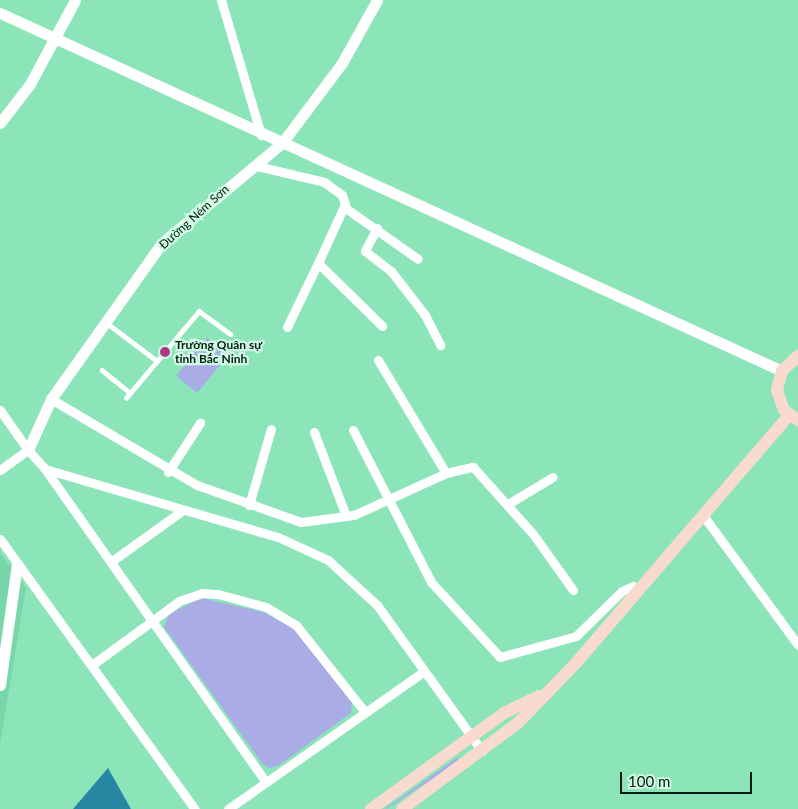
<!DOCTYPE html>
<html>
<head>
<meta charset="utf-8">
<style>
  body { margin:0 }
  #map { position:relative; width:798px; height:809px; overflow:hidden; background:#8ce4b9; font-family:Lato,sans-serif }
  div>[style] { position:absolute }
  [style*='--x'] { left:calc(var(--x)*1px); top:calc(var(--y)*1px); width:calc(var(--w)*1px); rotate:calc(var(--a)*1deg) }
  .built>* { inset:0; background:#77d6aa }
  .green>* { inset:0; background:#a9ace5; transform-origin:0 0 }
  .water>* { inset:0; background:#2787a3 }
  .service>* { height:4.5px; margin:-2.25px; padding:0 2.25px; transform-origin:2.25px; border-radius:2.25px; background:#fff }
  .minor>* { height:9px; margin:-4.5px; padding:0 4.5px; transform-origin:4.5px; border-radius:4.5px; background:#fff }
  .tertiary>* { height:11px; margin:-5.5px; padding:0 5.5px; transform-origin:5.5px; border-radius:5.5px; background:#fff }
  .secondary>* { height:12px; margin:-6px; padding:0 6px; transform-origin:6px; border-radius:6px; background:#f8dace }
  .dots>* { width:14px; height:14px; translate:-50% -50%; box-sizing:border-box; border:2px solid #d1fae4; border-radius:50% }
  span { translate:-50% -50%; white-space:nowrap; text-align:center; line-height:1.15; -webkit-text-stroke:4.5px #d1fae4; paint-order:stroke }
  .street-label { font-size:12px; color:#021d11 }
  .poi-label { font-size:12px; color:#021d11; font-weight:700 }
  .left { translate:0 -50%; text-align:left }
  .scale { position:absolute; left:620px; top:772px; width:132px; height:22px; box-sizing:border-box; border:2px solid #021d11; border-top:0; padding-left:6px; font-size:15px; line-height:18px; white-space:nowrap; color:#021d11; -webkit-text-stroke:4px #d1fae4; paint-order:stroke }
</style>
</head>
<body>
<div id="map">
  <div class="built">
    <i style="clip-path:polygon(0 552px,26px 588px,0 744px)"></i>
  </div>
  <div class="green">
    <i style="left:207px;top:338px;width:27px;height:49px;rotate:39deg"></i>
    <i style="clip-path:polygon(201px 598px,263px 612px,294px 629px,352px 701px,351px 713px,278px 766px,269px 768px,262px 763px,164px 627px,169px 614px)"></i>
    <i style="clip-path:polygon(458px 757px,457px 763px,386px 809px,386px 808px)"></i>
  </div>
  <div class="water">
    <i style="clip-path:polygon(108px 768px,131px 809px,73px 809px)"></i>
  </div>
  <div class="service">
    <i style="--x:107;--y:323;--w:63;--a:37.2"></i>
    <i style="--x:157;--y:361;--w:65;--a:-50"></i>
    <i style="--x:199;--y:311;--w:39;--a:36"></i>
    <i style="--x:102;--y:370;--w:36;--a:39"></i>
    <i style="--x:126;--y:398;--w:48;--a:-50"></i>
  </div>
  <div class="minor">
    <i style="--x:221;--y:0;--w:141;--a:73.5"></i>
    <i style="--x:257;--y:166;--w:69;--a:13.4"></i>
    <i style="--x:324;--y:182;--w:22;--a:36"></i>
    <i style="--x:342;--y:195;--w:9;--a:72"></i>
    <i style="--x:345;--y:204;--w:65;--a:114.6"></i>
    <i style="--x:318;--y:263;--w:90;--a:44.5"></i>
    <i style="--x:344;--y:207;--w:90;--a:35.1"></i>
    <i style="--x:377;--y:228;--w:26;--a:118"></i>
    <i style="--x:365;--y:251;--w:33;--a:38"></i>
    <i style="--x:391;--y:271;--w:56;--a:52.3"></i>
    <i style="--x:425;--y:315;--w:34;--a:63"></i>
    <i style="--x:287;--y:327;--w:71;--a:-64.2"></i>
    <i style="--x:378;--y:360;--w:132;--a:59"></i>
    <i style="--x:51;--y:399;--w:169;--a:30.5"></i>
    <i style="--x:197;--y:485;--w:110;--a:19.6"></i>
    <i style="--x:301;--y:522;--w:53;--a:-7.5"></i>
    <i style="--x:354;--y:515;--w:101;--a:-24.5"></i>
    <i style="--x:446;--y:473;--w:28;--a:-13"></i>
    <i style="--x:473;--y:467;--w:90;--a:48.2"></i>
    <i style="--x:533;--y:534;--w:69;--a:54.5"></i>
    <i style="--x:0;--y:410;--w:49;--a:55"></i>
    <i style="--x:353;--y:430;--w:171;--a:62.8"></i>
    <i style="--x:431;--y:582;--w:102;--a:47.4"></i>
    <i style="--x:500;--y:657;--w:79;--a:-15.4"></i>
    <i style="--x:576;--y:636;--w:64;--a:-44.4"></i>
    <i style="--x:622;--y:591;--w:12;--a:-24"></i>
    <i style="--x:633;--y:586;--w:7;--a:27"></i>
    <i style="--x:314;--y:432;--w:90;--a:69.1"></i>
    <i style="--x:45;--y:469;--w:243;--a:16.3"></i>
    <i style="--x:278;--y:537;--w:55;--a:24.7"></i>
    <i style="--x:328;--y:560;--w:67;--a:42.6"></i>
    <i style="--x:377;--y:605;--w:180;--a:54.3"></i>
    <i style="--x:0;--y:470;--w:34;--a:-36"></i>
    <i style="--x:28;--y:450;--w:25;--a:48"></i>
    <i style="--x:45;--y:469;--w:383;--a:54.8"></i>
    <i style="--x:168;--y:472;--w:59;--a:-56.9"></i>
    <i style="--x:508;--y:504;--w:52;--a:-31"></i>
    <i style="--x:249;--y:505;--w:79;--a:-73.9"></i>
    <i style="--x:705;--y:518;--w:157;--a:53.8"></i>
    <i style="--x:0;--y:539;--w:333;--a:54.2"></i>
    <i style="--x:112;--y:561;--w:87;--a:-35.7"></i>
    <i style="--x:92;--y:665;--w:108;--a:-36.3"></i>
    <i style="--x:179;--y:601;--w:24;--a:-19"></i>
    <i style="--x:202;--y:593;--w:16;--a:4"></i>
    <i style="--x:218;--y:594;--w:50;--a:15.2"></i>
    <i style="--x:266;--y:607;--w:35;--a:31"></i>
    <i style="--x:296;--y:625;--w:111;--a:51.6"></i>
    <i style="--x:228;--y:809;--w:240;--a:-35.1"></i>
  </div>
  <div class="tertiary">
    <i style="--x:0;--y:13;--w:860;--a:24.6"></i>
    <i style="--x:0;--y:123;--w:49;--a:-52.4"></i>
    <i style="--x:30;--y:84;--w:95;--a:-61.8"></i>
    <i style="--x:28;--y:450;--w:56;--a:-65.7"></i>
    <i style="--x:51;--y:399;--w:191;--a:-54.6"></i>
    <i style="--x:162;--y:243;--w:156;--a:-39.8"></i>
    <i style="--x:282;--y:143;--w:100;--a:-53.1"></i>
    <i style="--x:342;--y:63;--w:72;--a:-60.9"></i>
    <i style="--x:0;--y:685;--w:122;--a:-82"></i>
  </div>
  <div class="secondary">
    <i style="--x:798;--y:356;--w:22;--a:137"></i>
    <i style="--x:782;--y:371;--w:20;--a:105"></i>
    <i style="--x:777;--y:390;--w:21;--a:71"></i>
    <i style="--x:784;--y:410;--w:17;--a:36"></i>
    <i style="--x:371;--y:809;--w:164;--a:-35.8"></i>
    <i style="--x:504;--y:713;--w:39;--a:-26"></i>
    <i style="--x:402;--y:809;--w:144;--a:-36.6"></i>
    <i style="--x:518;--y:723;--w:83;--a:-46"></i>
    <i style="--x:576;--y:663;--w:327;--a:-49.3"></i>
  </div>
  <div class="dots">
    <i style="left:165px;top:352px;background:#af368a"></i>
  </div>
  <div class="street-label">
    <span style="left:194px;top:217px;rotate:-42deg">Đường Ném Sơn</span>
  </div>
  <div class="poi-label">
    <span class="left" style="left:175px;top:352px">Trường Quân sự<br>tỉnh Bắc Ninh</span>
  </div>
  <div class="scale">100 m</div>
</div>
</body>
</html>
